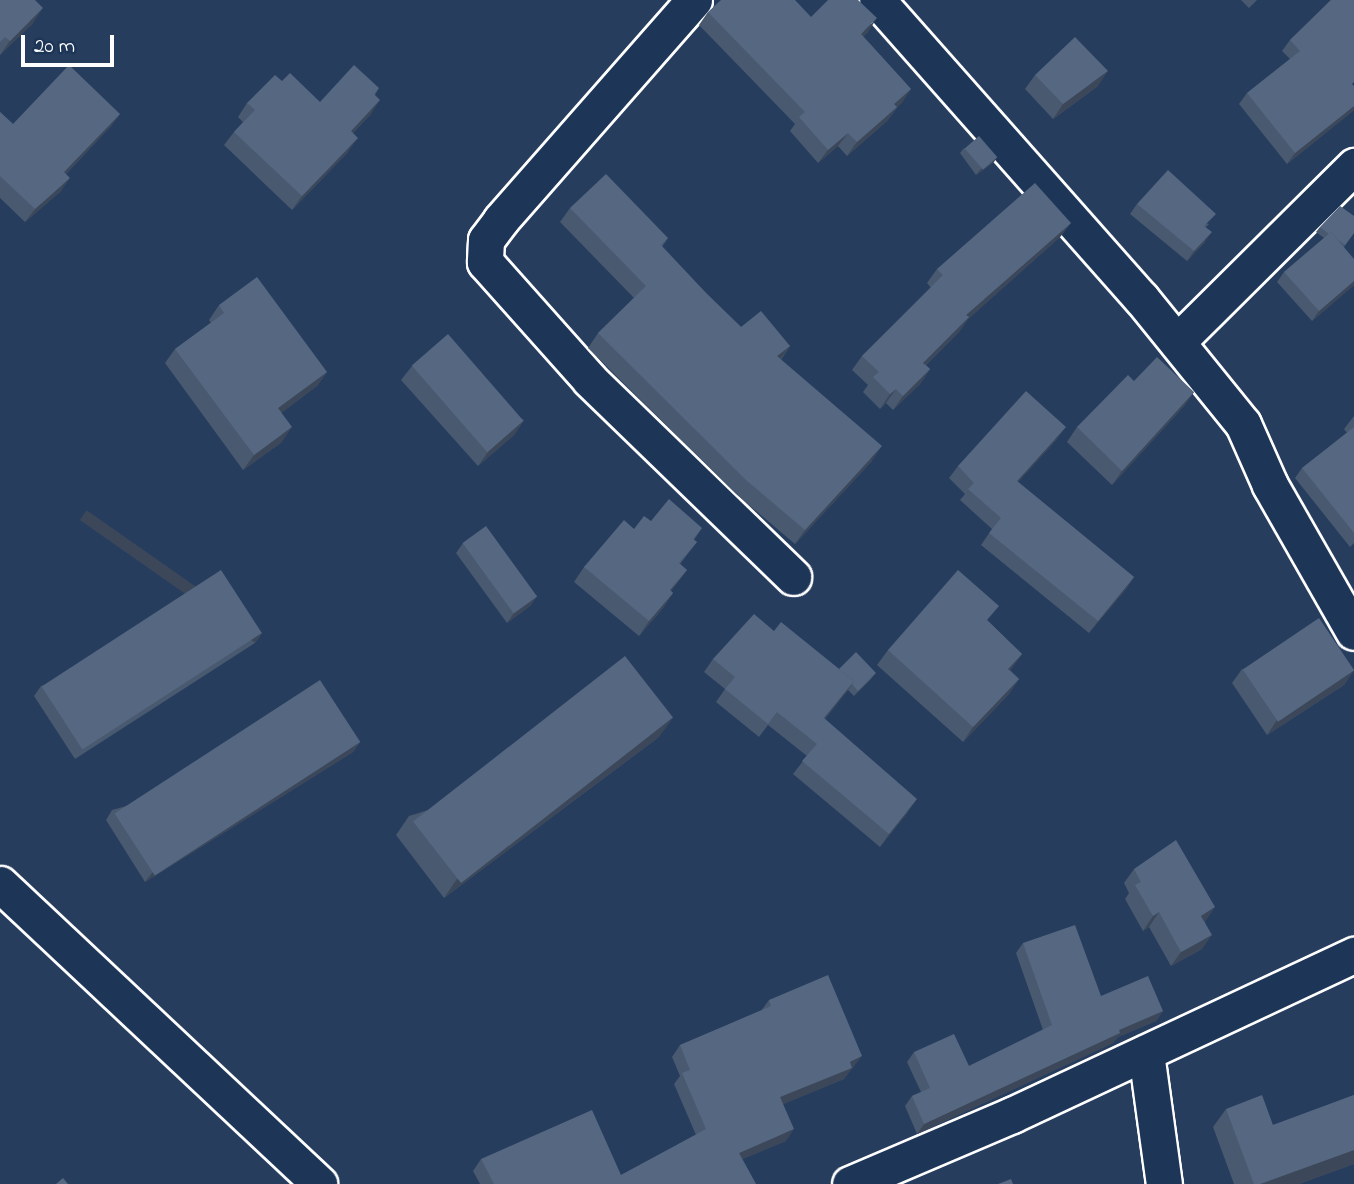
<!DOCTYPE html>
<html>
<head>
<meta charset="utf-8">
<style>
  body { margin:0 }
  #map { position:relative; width:1354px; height:1184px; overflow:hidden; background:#263d5e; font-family:"Indie Flower",sans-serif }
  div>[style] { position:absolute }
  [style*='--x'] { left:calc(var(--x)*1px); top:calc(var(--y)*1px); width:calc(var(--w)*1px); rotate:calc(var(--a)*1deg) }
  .roads { filter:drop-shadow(2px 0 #fff) drop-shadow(-2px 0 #fff) drop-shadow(0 2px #fff) drop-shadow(0 -2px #fff) }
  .minor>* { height:35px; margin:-17.5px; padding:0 17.5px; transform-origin:17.5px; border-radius:17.5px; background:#1d3557 }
  .wall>* { inset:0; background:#49596f }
  .shaded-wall>* { inset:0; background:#3c485a; transform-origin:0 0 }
  .building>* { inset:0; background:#556781; transform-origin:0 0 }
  span { translate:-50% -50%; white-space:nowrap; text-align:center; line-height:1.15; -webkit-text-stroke:7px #1d3557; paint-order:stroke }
  .scale { position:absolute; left:21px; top:35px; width:93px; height:32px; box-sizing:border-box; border:4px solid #fff; border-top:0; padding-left:9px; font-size:21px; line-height:24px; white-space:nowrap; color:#fff; -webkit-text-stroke:5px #1d3557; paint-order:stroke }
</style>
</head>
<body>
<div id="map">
  <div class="roads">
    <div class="minor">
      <i style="--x:694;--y:0;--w:293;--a:131.3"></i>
      <i style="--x:501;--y:220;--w:25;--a:127"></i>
      <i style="--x:486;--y:240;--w:22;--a:93"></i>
      <i style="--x:485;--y:262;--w:158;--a:48.3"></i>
      <i style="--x:590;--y:380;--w:283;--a:44.1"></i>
      <i style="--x:877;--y:0;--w:398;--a:48.5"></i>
      <i style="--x:1141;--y:298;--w:162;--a:51"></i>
      <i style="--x:1243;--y:424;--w:67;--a:66.1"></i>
      <i style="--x:1270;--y:485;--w:169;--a:60.3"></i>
      <i style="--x:1177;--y:342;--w:250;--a:-44.8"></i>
      <i style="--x:0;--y:884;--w:438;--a:43.2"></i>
      <i style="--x:1146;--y:1053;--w:132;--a:82.2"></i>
      <i style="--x:850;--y:1184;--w:176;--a:-23.1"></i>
      <i style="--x:1012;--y:1115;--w:378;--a:-25.1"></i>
    </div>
  </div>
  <div class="wall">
    <i style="clip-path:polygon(0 0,33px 23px,0 55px)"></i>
    <i style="clip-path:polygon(1241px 0,1257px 0,1249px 8px)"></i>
    <i style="clip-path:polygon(1331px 0,1354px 110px,1287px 164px,1239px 104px,1247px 93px,1290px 59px,1282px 51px,1290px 40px)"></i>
    <i style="clip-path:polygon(708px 12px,811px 17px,868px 32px,863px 36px,911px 89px,887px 121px,847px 156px,838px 146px,818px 163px,790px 131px,795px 124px,699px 25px)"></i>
    <i style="clip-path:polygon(1035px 75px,1098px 86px,1053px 119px,1025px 89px)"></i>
    <i style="clip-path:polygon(282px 81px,320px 102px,379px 88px,375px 95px,371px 114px,353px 133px,348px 152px,292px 210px,224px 145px,234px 132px,243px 122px,238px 117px,247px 103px)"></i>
    <i style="clip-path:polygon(0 112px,13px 124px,120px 114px,111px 126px,66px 174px,61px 191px,25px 222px,0 198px)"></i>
    <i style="clip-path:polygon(964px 148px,994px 162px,976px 175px,960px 153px)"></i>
    <i style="clip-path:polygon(1137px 204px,1209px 224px,1206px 227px,1205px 242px,1187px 261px,1130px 214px)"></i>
    <i style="clip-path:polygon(570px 208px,668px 238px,662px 247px,706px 293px,741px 327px,790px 346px,781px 360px,872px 461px,795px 544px,736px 494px,588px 348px,598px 333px,634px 298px,560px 222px)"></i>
    <i style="clip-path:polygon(1071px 223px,1060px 237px,968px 319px,959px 332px,926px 365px,930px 369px,920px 384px,893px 410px,886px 403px,880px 409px,863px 392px,868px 385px,852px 370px,862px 356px,931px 288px,927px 283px,937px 269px)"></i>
    <i style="clip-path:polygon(1320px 227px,1354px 233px,1344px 247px,1354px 285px,1312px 321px,1277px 282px,1284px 272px,1324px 238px,1316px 232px)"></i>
    <i style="clip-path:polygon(219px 305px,327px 372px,317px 386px,281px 413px,282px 442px,243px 470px,165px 363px,175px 349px,211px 323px,209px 320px)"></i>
    <i style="clip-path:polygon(412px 366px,524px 420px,514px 435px,478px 466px,401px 380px)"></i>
    <i style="clip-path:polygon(1134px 381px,1194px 392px,1184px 406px,1112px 485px,1067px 442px,1077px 427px)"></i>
    <i style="clip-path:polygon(1354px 416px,1354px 543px,1350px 547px,1295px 478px,1302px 468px,1347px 433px,1344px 429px)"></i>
    <i style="clip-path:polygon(1057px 439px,1018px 482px,1134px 577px,1126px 589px,1089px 633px,981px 545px,992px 529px,960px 500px,965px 494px,949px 478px,958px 466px)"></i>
    <i style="clip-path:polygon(651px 521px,702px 528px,694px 540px,697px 542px,680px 564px,687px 570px,671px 591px,673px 593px,663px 608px,639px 636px,574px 582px,584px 567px,634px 529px)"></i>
    <i style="clip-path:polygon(463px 543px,537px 596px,530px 606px,507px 623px,456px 553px)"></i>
    <i style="clip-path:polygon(988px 621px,1022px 654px,1010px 670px,1019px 679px,1009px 694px,963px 742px,877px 665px,888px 650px)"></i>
    <i style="clip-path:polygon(774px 631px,839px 669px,872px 678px,854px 696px,848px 690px,825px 719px,908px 812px,880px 847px,793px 774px,807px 756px,768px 725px,759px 737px,716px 702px,725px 689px,704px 672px,713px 659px)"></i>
    <i style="clip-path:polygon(262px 633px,255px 643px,75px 759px,34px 696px,41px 686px)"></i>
    <i style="clip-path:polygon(1242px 669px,1354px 670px,1344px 685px,1267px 735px,1232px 683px)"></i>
    <i style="clip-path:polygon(659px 737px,444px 898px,396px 835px,409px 816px)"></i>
    <i style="clip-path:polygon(360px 742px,353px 752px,145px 882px,106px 820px,112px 810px)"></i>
    <i style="clip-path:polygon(1134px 869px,1205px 922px,1202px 949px,1171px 966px,1149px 927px,1143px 931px,1125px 899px,1129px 893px,1124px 883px)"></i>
    <i style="clip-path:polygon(1023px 943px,1101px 996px,1163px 1011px,1156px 1021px,1118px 1037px,1113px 1043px,917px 1134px,905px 1106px,912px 1096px,921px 1092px,907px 1062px,914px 1052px,969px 1066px,1043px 1030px,1016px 953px)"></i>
    <i style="clip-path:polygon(769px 1000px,854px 1067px,851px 1069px,844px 1079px,783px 1104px,786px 1141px,742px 1159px,756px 1184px,480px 1184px,473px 1171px,481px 1159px,621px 1175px,696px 1135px,674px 1084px,680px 1076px,672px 1057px,680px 1045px,761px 1011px)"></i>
    <i style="clip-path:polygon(1354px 1095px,1354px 1164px,1299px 1184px,1234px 1184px,1213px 1127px,1226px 1109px,1273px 1125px)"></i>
  </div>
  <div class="shaded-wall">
    <i style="clip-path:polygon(43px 8px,33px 23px,0 55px,10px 41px)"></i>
    <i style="clip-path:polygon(877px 18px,868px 32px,852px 48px,861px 34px)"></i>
    <i style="clip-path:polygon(1108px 71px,1098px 86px,1053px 119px,1063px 104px)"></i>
    <i style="clip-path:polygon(911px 89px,902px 103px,885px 118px,894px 104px)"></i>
    <i style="clip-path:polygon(380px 100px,371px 114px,341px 145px,351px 131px)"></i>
    <i style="clip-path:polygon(1354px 106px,1354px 110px,1287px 164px,1295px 153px)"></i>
    <i style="clip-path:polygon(897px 107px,887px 121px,847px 156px,857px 142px)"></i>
    <i style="clip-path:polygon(120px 114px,111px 126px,55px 185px,64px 172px)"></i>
    <i style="clip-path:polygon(848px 133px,838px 146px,818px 163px,828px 150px)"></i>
    <i style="clip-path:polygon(358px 138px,348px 152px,292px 210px,302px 196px)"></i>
    <i style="clip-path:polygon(997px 157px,994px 162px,976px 175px,980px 170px)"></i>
    <i style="clip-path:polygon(70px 178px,61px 191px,25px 222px,35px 209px)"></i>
    <i style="clip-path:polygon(1071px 223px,1060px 237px,968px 319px,959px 332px,913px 377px,923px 363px,966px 315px)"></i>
    <i style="clip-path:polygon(1212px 232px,1205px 242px,1187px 261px,1194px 251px)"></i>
    <i style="clip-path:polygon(1354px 281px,1354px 285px,1312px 321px,1319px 311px)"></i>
    <i style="clip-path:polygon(790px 346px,780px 360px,777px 356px)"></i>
    <i style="clip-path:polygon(930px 369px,920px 384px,893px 410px,903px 396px)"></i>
    <i style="clip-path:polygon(327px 372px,317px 386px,268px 423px,278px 408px)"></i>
    <i style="clip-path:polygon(896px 389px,886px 403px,880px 409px,890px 394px)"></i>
    <i style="clip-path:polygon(1194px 392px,1184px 406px,1112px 485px,1122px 471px)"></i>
    <i style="clip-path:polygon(524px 420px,514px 435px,478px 466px,488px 452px)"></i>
    <i style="clip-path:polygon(292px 427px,282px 442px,243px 470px,254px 455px)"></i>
    <i style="clip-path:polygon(1066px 427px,1057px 439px,1008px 493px,1017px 481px)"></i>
    <i style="clip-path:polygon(882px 446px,872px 461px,795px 544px,805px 530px)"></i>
    <i style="clip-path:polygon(687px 570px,677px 584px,659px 605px,670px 590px)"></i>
    <i style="clip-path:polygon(1134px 577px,1126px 589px,1089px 633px,1098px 621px)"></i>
    <i style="clip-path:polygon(673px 593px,663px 608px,639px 636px,649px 621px)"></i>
    <i style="clip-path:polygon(537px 596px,530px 606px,507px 623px,514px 613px)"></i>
    <i style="left:262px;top:633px;width:12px;height:214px;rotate:125deg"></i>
    <i style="clip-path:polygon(1022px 654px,1012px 668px,998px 683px,1008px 669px)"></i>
    <i style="clip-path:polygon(1354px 670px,1344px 685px,1267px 735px,1277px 720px)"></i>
    <i style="clip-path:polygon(876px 673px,872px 678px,854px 696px,858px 691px)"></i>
    <i style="clip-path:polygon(1019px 679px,1009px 694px,963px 742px,973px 727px)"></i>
    <i style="clip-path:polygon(854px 681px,845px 694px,815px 731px,824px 718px)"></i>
    <i style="clip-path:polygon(673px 718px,659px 737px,444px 898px,457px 879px)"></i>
    <i style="clip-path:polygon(360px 742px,353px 752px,145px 882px,152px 873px)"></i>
    <i style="clip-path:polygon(917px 799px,908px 812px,880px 847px,889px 834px)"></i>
    <i style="clip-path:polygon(1215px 907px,1205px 922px,1201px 916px)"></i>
    <i style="clip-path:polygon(1159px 912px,1149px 927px,1143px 931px,1153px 916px)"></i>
    <i style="clip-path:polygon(1212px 935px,1202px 949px,1171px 966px,1181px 952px)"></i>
    <i style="clip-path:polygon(1163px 1011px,1156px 1021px,1118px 1037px,1113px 1043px,917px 1134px,924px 1124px,1119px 1030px)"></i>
    <i style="clip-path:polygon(862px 1056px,844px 1079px,772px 1109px,780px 1097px)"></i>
    <i style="clip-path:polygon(794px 1129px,786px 1141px,731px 1164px,739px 1153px)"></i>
    <i style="clip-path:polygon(1354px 1150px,1354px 1164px,1299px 1184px,1260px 1184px)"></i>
  </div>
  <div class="building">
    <i style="clip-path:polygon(0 0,35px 0,43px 8px,10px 41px,5px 37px,0 42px)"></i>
    <i style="clip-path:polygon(721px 0,795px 0,811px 17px,828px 0,858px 0,877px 18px,861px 34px,911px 89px,894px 104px,897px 107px,857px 142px,848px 133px,828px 150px,799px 117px,805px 112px,708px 12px)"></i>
    <i style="clip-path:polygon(1331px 0,1354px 0,1354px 82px,1352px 84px,1354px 86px,1354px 106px,1295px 153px,1247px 93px,1300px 51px,1290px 40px)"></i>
    <i style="clip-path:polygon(1075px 37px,1108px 71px,1063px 104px,1035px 75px)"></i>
    <i style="clip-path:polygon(69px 65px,120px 114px,64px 172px,70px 178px,35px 209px,0 176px,0 112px,13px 124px)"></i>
    <i style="clip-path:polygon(354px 65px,379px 88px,374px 94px,380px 100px,351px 131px,358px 138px,302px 196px,234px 132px,255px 110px,247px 103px,275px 75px,282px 81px,290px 73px,320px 102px)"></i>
    <i style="left:979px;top:136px;width:28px;height:19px;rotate:49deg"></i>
    <i style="clip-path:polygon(1168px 170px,1216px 214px,1204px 226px,1212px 232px,1194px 251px,1137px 204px)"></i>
    <i style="clip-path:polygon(606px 174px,668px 238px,661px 245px,706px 293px,741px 327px,761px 311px,790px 346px,777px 356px,882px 446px,805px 530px,746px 480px,598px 333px,646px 286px,570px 208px)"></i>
    <i style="clip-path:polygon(1035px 183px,1071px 223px,966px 315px,969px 317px,923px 363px,930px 369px,903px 396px,896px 389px,890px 394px,873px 377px,879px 372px,862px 356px,943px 275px,937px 269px)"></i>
    <i style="clip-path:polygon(1340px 206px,1354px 216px,1354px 233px,1345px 245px,1338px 240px,1331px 232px,1329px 234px,1320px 227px)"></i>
    <i style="clip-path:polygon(1331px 232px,1354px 259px,1354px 281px,1319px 311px,1284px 272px)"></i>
    <i style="clip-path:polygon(257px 277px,327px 372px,278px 408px,292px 427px,254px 455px,175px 349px,224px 313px,219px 305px)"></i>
    <i style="left:448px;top:334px;width:115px;height:48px;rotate:49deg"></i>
    <i style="clip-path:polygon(1157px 357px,1194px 392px,1122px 471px,1077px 427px,1128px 375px,1134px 381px)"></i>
    <i style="clip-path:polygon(1026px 391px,1066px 427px,1017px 481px,1134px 577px,1098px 621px,989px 533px,1001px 518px,968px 489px,974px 483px,958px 466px)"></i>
    <i style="clip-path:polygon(1354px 427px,1354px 533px,1302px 468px)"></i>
    <i style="clip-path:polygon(669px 499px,702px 528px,693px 539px,697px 542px,679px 563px,687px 570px,670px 590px,673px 593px,649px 621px,584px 567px,624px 520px,634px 529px,644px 516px,651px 521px)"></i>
    <i style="left:486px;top:526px;width:87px;height:29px;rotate:54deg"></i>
    <i style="left:221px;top:570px;width:75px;height:214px;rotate:57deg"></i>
    <i style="clip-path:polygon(958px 570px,999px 606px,987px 620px,1022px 654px,1008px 669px,1019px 679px,973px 727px,888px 650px)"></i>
    <i style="clip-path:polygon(754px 614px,774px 631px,781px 622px,854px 681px,824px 718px,917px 799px,889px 834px,802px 761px,817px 744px,777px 712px,768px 724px,725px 689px,735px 677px,713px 659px)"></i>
    <i style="left:1319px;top:618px;width:63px;height:92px;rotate:56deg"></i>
    <i style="clip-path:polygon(856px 652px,876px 673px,858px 691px,852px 684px,854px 681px,839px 669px)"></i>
    <i style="left:625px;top:656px;width:78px;height:269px;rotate:52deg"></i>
    <i style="left:320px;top:680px;width:74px;height:245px;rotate:57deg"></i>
    <i style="clip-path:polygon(1176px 840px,1215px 907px,1201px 916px,1212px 935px,1181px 952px,1159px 912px,1153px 916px,1135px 885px,1141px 882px,1134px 869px)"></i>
    <i style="clip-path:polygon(1075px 925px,1101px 996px,1148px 976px,1163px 1011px,1119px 1030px,1120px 1033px,924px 1124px,912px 1096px,930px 1088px,914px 1052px,954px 1034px,969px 1066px,1052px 1025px,1023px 943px)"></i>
    <i style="clip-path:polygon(828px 975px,862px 1056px,850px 1062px,852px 1068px,780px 1097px,794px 1129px,739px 1153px,756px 1184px,494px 1184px,481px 1159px,592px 1110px,621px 1175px,706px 1129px,682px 1073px,690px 1070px,680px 1045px,771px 1006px,769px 1000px)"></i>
    <i style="clip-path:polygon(1262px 1095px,1273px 1125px,1354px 1095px,1354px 1150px,1260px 1184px,1254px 1184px,1226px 1109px)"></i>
    <i style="clip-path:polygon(63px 1178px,68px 1184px,56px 1184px)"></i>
    <i style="clip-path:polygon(1011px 1179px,1013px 1184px,998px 1184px)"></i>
  </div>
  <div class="scale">20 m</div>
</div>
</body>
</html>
